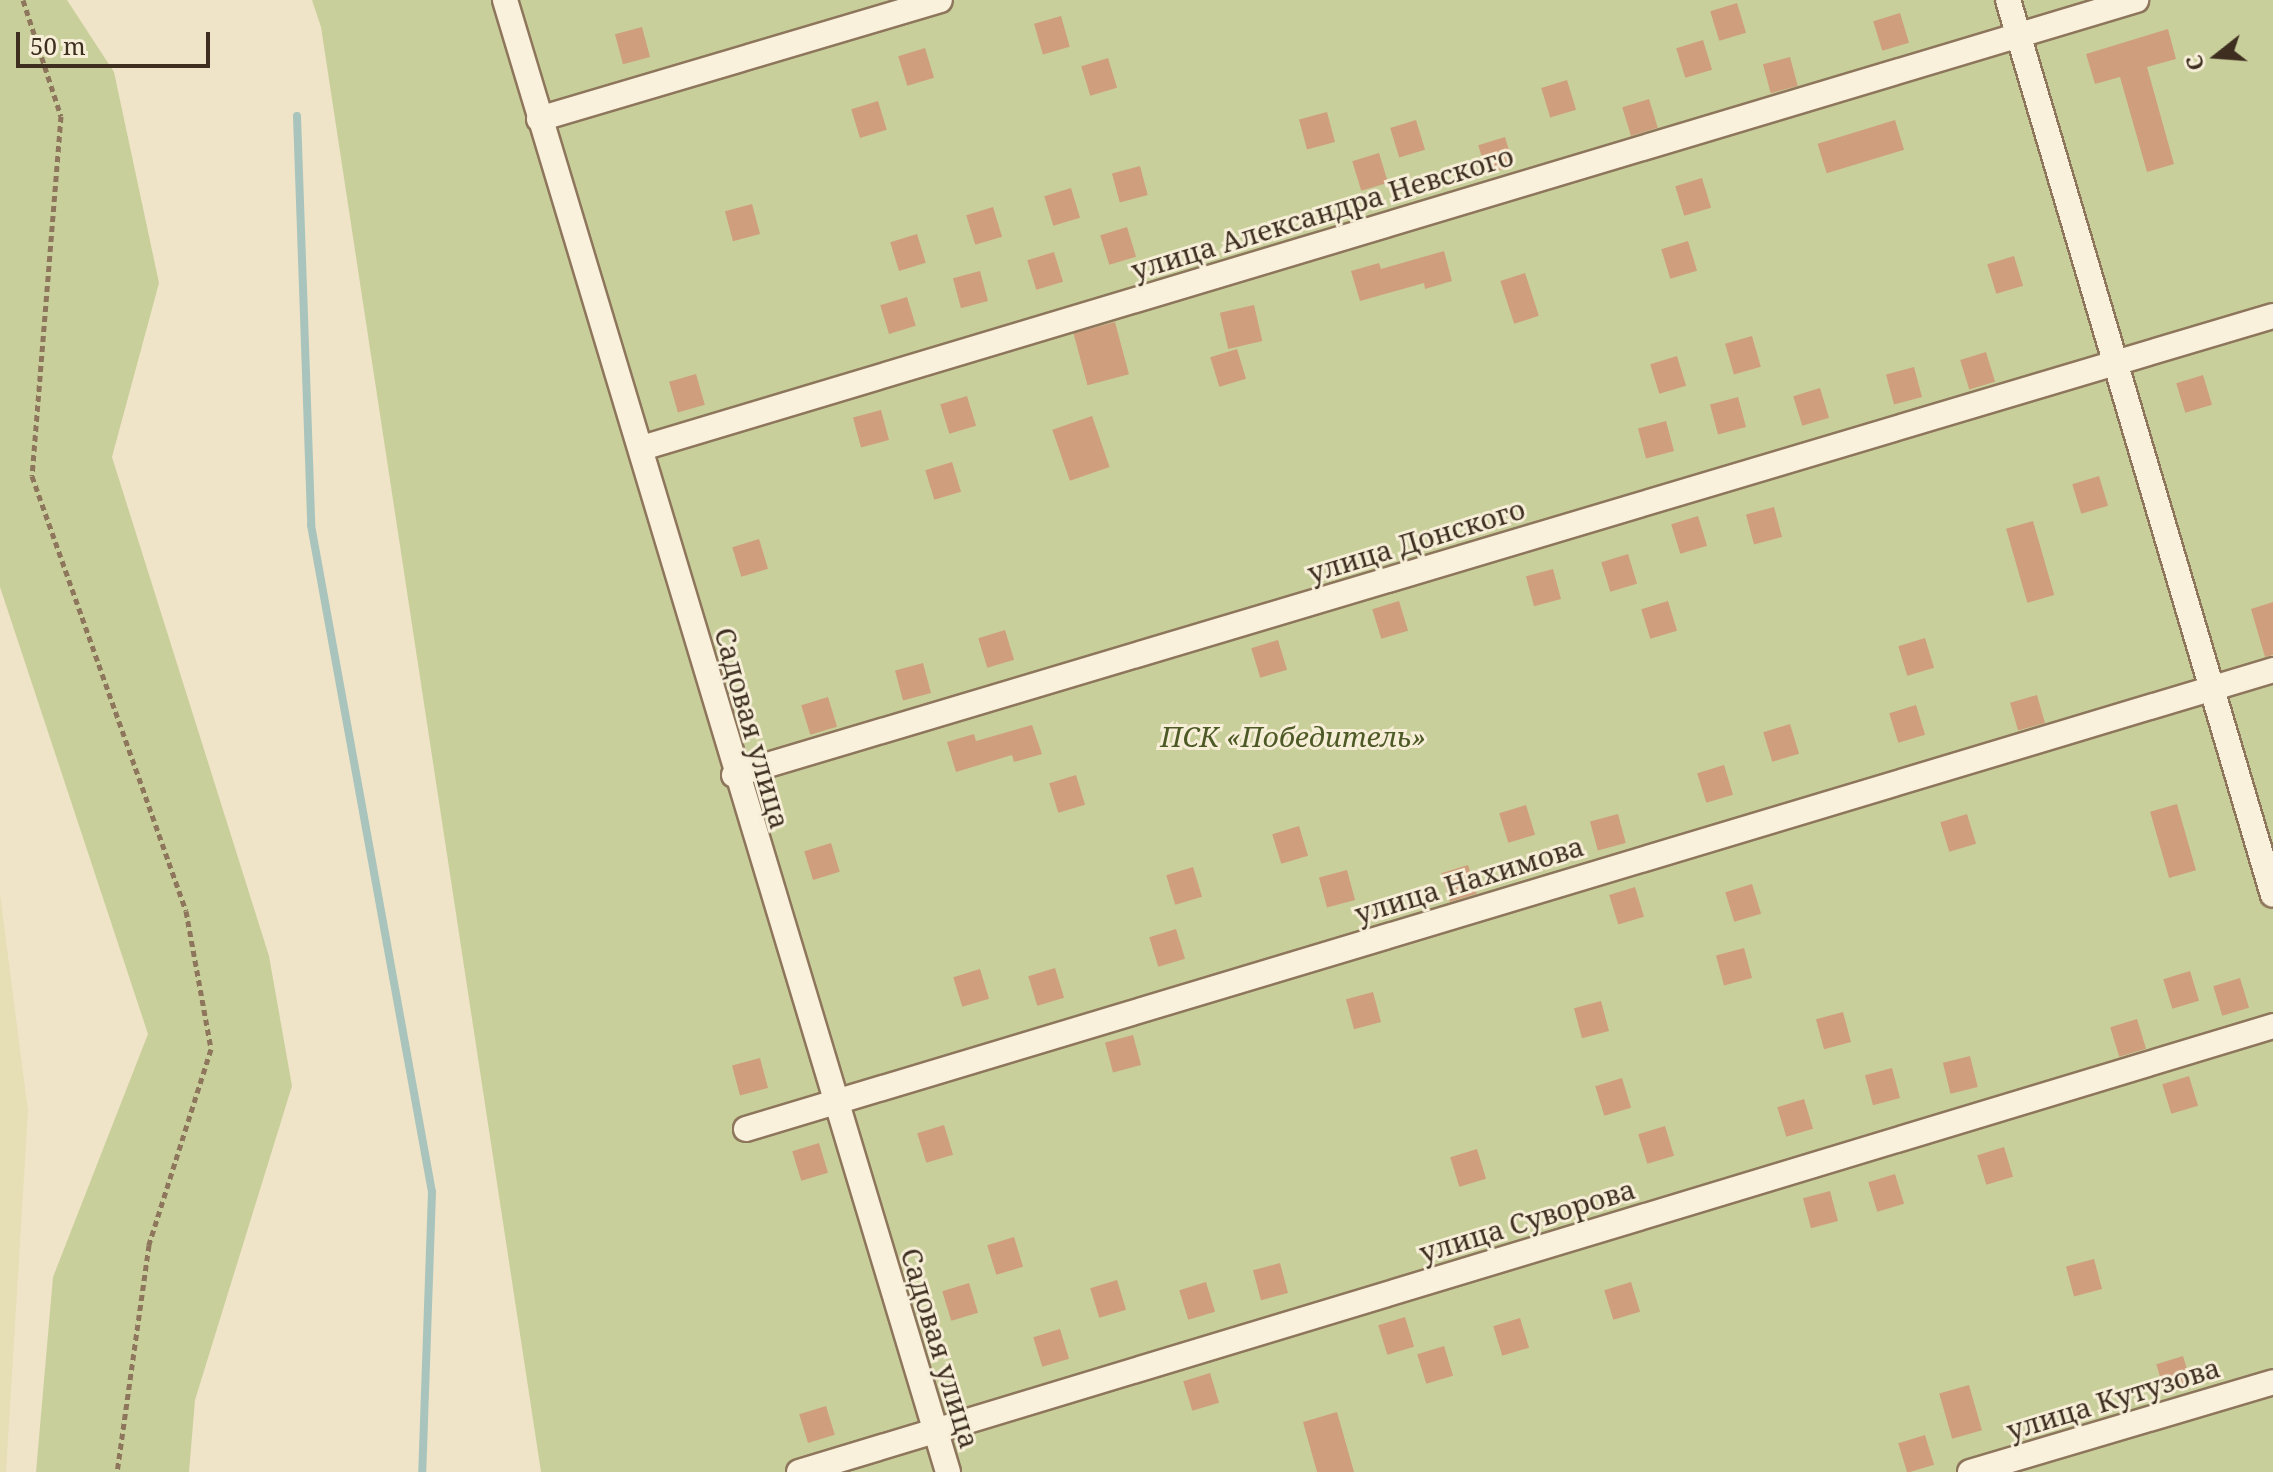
<!DOCTYPE html>
<html>
<head>
<meta charset="utf-8">
<style>
  body { margin:0 }
  #map { position:relative; width:2273px; height:1472px; overflow:hidden; background:#f0e4c8; font-family:"Noto Serif",serif }
  div>[style] { position:absolute }
  [style*='--x'] { left:calc(var(--x)*1px); top:calc(var(--y)*1px); width:calc(var(--w)*1px); rotate:calc(var(--a)*1deg) }
  .farmland>* { inset:0; background:#e6deb5 }
  .green>* { inset:0; background:#c9cf9b }
  .stream>* { height:8px; margin:-4px; padding:0 4px; transform-origin:4px; border-radius:4px; background:#a9c4bc }
  .building>* { inset:0; background:#cf9f7d; transform-origin:0 0 }
  .path>* { height:5px; margin-top:-2.5px; transform-origin:0; background:repeating-linear-gradient(90deg,#8d765c 0 6px,transparent 0 10px) }
  .roads { filter:drop-shadow(2px 0 #8d765c) drop-shadow(-2px 0 #8d765c) drop-shadow(0 2px #8d765c) drop-shadow(0 -2px #8d765c) }
  .street>* { height:24px; margin:-12px; padding:0 12px; transform-origin:12px; border-radius:12px; background:#faf1dc }
  span { translate:-50% -50%; white-space:nowrap; text-align:center; line-height:1.15; -webkit-text-stroke:6px #f7eed8; paint-order:stroke }
  .street-label { font-size:28px; color:#3d2e20 }
  .park-label { font-size:28px; color:#4d5a26; font-style:italic }
  .north { position:absolute; left:2177px; top:16px; width:80px; height:80px; -webkit-text-stroke:6px #f7eed8; paint-order:stroke; rotate:253deg; font-size:22px; font-weight:700; line-height:32px; text-align:center; color:#3d2e20 }
  .north::after { content:''; display:block; margin:auto; width:28px; height:36px; background:#3d2e20; clip-path:polygon(50% 0,100% 100%,50% 72%,0 100%) }
  .scale { position:absolute; left:16px; top:32px; width:194px; height:36px; box-sizing:border-box; border:4px solid #3d2e20; border-top:0; padding-left:10px; font-size:24px; line-height:28px; white-space:nowrap; color:#3d2e20; -webkit-text-stroke:6px #f7eed8; paint-order:stroke }
</style>
</head>
<body>
<div id="map">
  <div class="farmland">
    <i style="clip-path:polygon(0 894px,28px 1111px,6px 1472px,0 1472px)"></i>
  </div>
  <div class="green">
    <i style="clip-path:polygon(0 0,67px 0,114px 72px,159px 283px,112px 457px,269px 956px,292px 1086px,195px 1400px,189px 1472px,36px 1472px,53px 1277px,148px 1034px,0 587px)"></i>
    <i style="clip-path:polygon(312px 0,2273px 0,2273px 1472px,541px 1472px,321px 27px)"></i>
  </div>
  <div class="stream">
    <i style="--x:297;--y:116;--w:409;--a:88"></i>
    <i style="--x:311;--y:525;--w:678;--a:79.72"></i>
    <i style="--x:432;--y:1192;--w:280;--a:92"></i>
  </div>
  <div class="building">
    <i style="left:1737px;top:3px;width:31px;height:28px;rotate:73deg"></i>
    <i style="left:1900px;top:13px;width:31px;height:28px;rotate:73deg"></i>
    <i style="left:1061px;top:16px;width:32px;height:28px;rotate:74deg"></i>
    <i style="left:642px;top:27px;width:31px;height:28px;rotate:75deg"></i>
    <i style="clip-path:polygon(2168px 29px,2176px 59px,2147px 67px,2174px 164px,2147px 172px,2120px 77px,2095px 84px,2086px 54px)"></i>
    <i style="left:1703px;top:40px;width:31px;height:28px;rotate:73deg"></i>
    <i style="left:925px;top:48px;width:31px;height:28px;rotate:73deg"></i>
    <i style="left:1790px;top:57px;width:30px;height:28px;rotate:75deg"></i>
    <i style="left:1108px;top:58px;width:31px;height:28px;rotate:73deg"></i>
    <i style="left:1567px;top:80px;width:31px;height:27px;rotate:73deg"></i>
    <i style="left:1649px;top:99px;width:30px;height:28px;rotate:73deg"></i>
    <i style="left:878px;top:101px;width:30px;height:28px;rotate:73deg"></i>
    <i style="left:1327px;top:112px;width:31px;height:29px;rotate:75deg"></i>
    <i style="left:1416px;top:120px;width:31px;height:27px;rotate:73deg"></i>
    <i style="left:1895px;top:120px;width:31px;height:81px;rotate:73deg"></i>
    <i style="left:1505px;top:137px;width:30px;height:28px;rotate:73deg"></i>
    <i style="left:1379px;top:153px;width:31px;height:28px;rotate:73deg"></i>
    <i style="left:1140px;top:166px;width:30px;height:29px;rotate:75deg"></i>
    <i style="left:1702px;top:178px;width:31px;height:28px;rotate:73deg"></i>
    <i style="left:1071px;top:188px;width:31px;height:28px;rotate:73deg"></i>
    <i style="left:752px;top:204px;width:31px;height:28px;rotate:75deg"></i>
    <i style="left:993px;top:207px;width:31px;height:28px;rotate:73deg"></i>
    <i style="left:1127px;top:227px;width:31px;height:28px;rotate:73deg"></i>
    <i style="left:917px;top:234px;width:30px;height:28px;rotate:73deg"></i>
    <i style="left:1688px;top:241px;width:31px;height:28px;rotate:73deg"></i>
    <i style="clip-path:polygon(1444px 251px,1452px 281px,1425px 289px,1424px 283px,1360px 301px,1351px 271px,1379px 263px,1381px 269px)"></i>
    <i style="left:1054px;top:252px;width:31px;height:28px;rotate:73deg"></i>
    <i style="left:2014px;top:256px;width:31px;height:28px;rotate:73deg"></i>
    <i style="left:980px;top:271px;width:31px;height:28px;rotate:75deg"></i>
    <i style="left:1525px;top:273px;width:45px;height:26px;rotate:72deg"></i>
    <i style="left:907px;top:297px;width:30px;height:28px;rotate:73deg"></i>
    <i style="left:1254px;top:305px;width:37px;height:35px;rotate:77deg"></i>
    <i style="left:1115px;top:322px;width:54px;height:43px;rotate:75deg"></i>
    <i style="left:1752px;top:336px;width:32px;height:28px;rotate:74deg"></i>
    <i style="left:1237px;top:349px;width:31px;height:28px;rotate:73deg"></i>
    <i style="left:1986px;top:352px;width:31px;height:27px;rotate:73deg"></i>
    <i style="left:1677px;top:356px;width:31px;height:28px;rotate:73deg"></i>
    <i style="left:1914px;top:367px;width:31px;height:29px;rotate:75deg"></i>
    <i style="left:696px;top:374px;width:32px;height:28px;rotate:74deg"></i>
    <i style="left:2203px;top:375px;width:31px;height:28px;rotate:73deg"></i>
    <i style="left:1820px;top:388px;width:31px;height:28px;rotate:73deg"></i>
    <i style="left:967px;top:396px;width:31px;height:28px;rotate:73deg"></i>
    <i style="left:1738px;top:397px;width:31px;height:29px;rotate:75deg"></i>
    <i style="left:881px;top:410px;width:31px;height:29px;rotate:75deg"></i>
    <i style="left:1092px;top:416px;width:54px;height:42px;rotate:71deg"></i>
    <i style="left:1666px;top:421px;width:31px;height:29px;rotate:75deg"></i>
    <i style="left:952px;top:462px;width:31px;height:28px;rotate:73deg"></i>
    <i style="left:2099px;top:476px;width:31px;height:28px;rotate:73deg"></i>
    <i style="left:1774px;top:507px;width:31px;height:29px;rotate:75deg"></i>
    <i style="left:1698px;top:516px;width:31px;height:28px;rotate:73deg"></i>
    <i style="left:2033px;top:521px;width:77px;height:28px;rotate:74deg"></i>
    <i style="left:759px;top:539px;width:31px;height:28px;rotate:73deg"></i>
    <i style="left:1628px;top:554px;width:31px;height:28px;rotate:73deg"></i>
    <i style="left:1553px;top:569px;width:31px;height:28px;rotate:75deg"></i>
    <i style="left:1399px;top:601px;width:31px;height:28px;rotate:73deg"></i>
    <i style="left:1668px;top:601px;width:31px;height:28px;rotate:73deg"></i>
    <i style="clip-path:polygon(2273px 602px,2273px 655px,2265px 657px,2251px 609px)"></i>
    <i style="left:1005px;top:630px;width:31px;height:28px;rotate:73deg"></i>
    <i style="left:1925px;top:638px;width:31px;height:28px;rotate:73deg"></i>
    <i style="left:1278px;top:640px;width:31px;height:28px;rotate:73deg"></i>
    <i style="left:923px;top:663px;width:31px;height:29px;rotate:75deg"></i>
    <i style="left:2037px;top:695px;width:29px;height:28px;rotate:74deg"></i>
    <i style="left:828px;top:697px;width:31px;height:28px;rotate:73deg"></i>
    <i style="left:1916px;top:705px;width:31px;height:28px;rotate:73deg"></i>
    <i style="left:1790px;top:724px;width:31px;height:28px;rotate:73deg"></i>
    <i style="clip-path:polygon(1032px 725px,1042px 754px,1014px 762px,1012px 755px,956px 772px,947px 742px,974px 734px,976px 741px)"></i>
    <i style="left:1724px;top:765px;width:31px;height:28px;rotate:73deg"></i>
    <i style="left:1076px;top:775px;width:31px;height:28px;rotate:73deg"></i>
    <i style="left:2177px;top:804px;width:69px;height:28px;rotate:74deg"></i>
    <i style="left:1526px;top:805px;width:31px;height:28px;rotate:73deg"></i>
    <i style="left:1618px;top:814px;width:30px;height:29px;rotate:75deg"></i>
    <i style="left:1967px;top:814px;width:31px;height:28px;rotate:73deg"></i>
    <i style="left:1299px;top:826px;width:31px;height:28px;rotate:73deg"></i>
    <i style="left:831px;top:843px;width:30px;height:28px;rotate:73deg"></i>
    <i style="left:1468px;top:865px;width:30px;height:28px;rotate:73deg"></i>
    <i style="left:1193px;top:867px;width:31px;height:28px;rotate:73deg"></i>
    <i style="left:1347px;top:870px;width:31px;height:29px;rotate:75deg"></i>
    <i style="left:1752px;top:884px;width:31px;height:28px;rotate:73deg"></i>
    <i style="left:1635px;top:887px;width:31px;height:27px;rotate:73deg"></i>
    <i style="left:1176px;top:929px;width:31px;height:28px;rotate:73deg"></i>
    <i style="left:1744px;top:948px;width:31px;height:29px;rotate:75deg"></i>
    <i style="left:1055px;top:968px;width:31px;height:28px;rotate:73deg"></i>
    <i style="left:980px;top:969px;width:31px;height:28px;rotate:73deg"></i>
    <i style="left:2190px;top:971px;width:31px;height:28px;rotate:73deg"></i>
    <i style="left:2240px;top:978px;width:31px;height:28px;rotate:73deg"></i>
    <i style="left:1373px;top:992px;width:31px;height:28px;rotate:75deg"></i>
    <i style="left:1601px;top:1001px;width:31px;height:28px;rotate:75deg"></i>
    <i style="left:1843px;top:1012px;width:31px;height:28px;rotate:75deg"></i>
    <i style="left:2137px;top:1019px;width:31px;height:28px;rotate:73deg"></i>
    <i style="left:1133px;top:1035px;width:31px;height:29px;rotate:75deg"></i>
    <i style="left:1970px;top:1056px;width:32px;height:28px;rotate:76deg"></i>
    <i style="left:760px;top:1058px;width:31px;height:29px;rotate:75deg"></i>
    <i style="left:1892px;top:1068px;width:31px;height:28px;rotate:75deg"></i>
    <i style="left:2189px;top:1076px;width:31px;height:28px;rotate:73deg"></i>
    <i style="left:1622px;top:1078px;width:31px;height:28px;rotate:73deg"></i>
    <i style="left:1804px;top:1099px;width:31px;height:28px;rotate:73deg"></i>
    <i style="left:944px;top:1125px;width:31px;height:28px;rotate:73deg"></i>
    <i style="left:1665px;top:1126px;width:31px;height:28px;rotate:73deg"></i>
    <i style="left:819px;top:1143px;width:31px;height:28px;rotate:73deg"></i>
    <i style="left:2004px;top:1147px;width:31px;height:28px;rotate:73deg"></i>
    <i style="left:1477px;top:1149px;width:31px;height:28px;rotate:73deg"></i>
    <i style="left:1895px;top:1174px;width:31px;height:28px;rotate:73deg"></i>
    <i style="left:1830px;top:1191px;width:31px;height:28px;rotate:75deg"></i>
    <i style="left:1014px;top:1237px;width:31px;height:28px;rotate:73deg"></i>
    <i style="left:2094px;top:1259px;width:31px;height:29px;rotate:75deg"></i>
    <i style="left:1280px;top:1263px;width:31px;height:28px;rotate:75deg"></i>
    <i style="left:1117px;top:1280px;width:31px;height:28px;rotate:73deg"></i>
    <i style="left:1206px;top:1282px;width:31px;height:28px;rotate:73deg"></i>
    <i style="left:1631px;top:1282px;width:31px;height:28px;rotate:73deg"></i>
    <i style="left:969px;top:1283px;width:31px;height:28px;rotate:73deg"></i>
    <i style="left:1405px;top:1317px;width:31px;height:28px;rotate:73deg"></i>
    <i style="left:1520px;top:1318px;width:31px;height:28px;rotate:73deg"></i>
    <i style="left:1060px;top:1329px;width:31px;height:28px;rotate:73deg"></i>
    <i style="left:1444px;top:1346px;width:31px;height:28px;rotate:73deg"></i>
    <i style="left:2183px;top:1356px;width:31px;height:28px;rotate:73deg"></i>
    <i style="left:1210px;top:1373px;width:31px;height:28px;rotate:73deg"></i>
    <i style="left:1969px;top:1385px;width:47px;height:31px;rotate:74deg"></i>
    <i style="left:826px;top:1406px;width:30px;height:28px;rotate:73deg"></i>
    <i style="clip-path:polygon(1337px 1412px,1354px 1472px,1317px 1472px,1303px 1422px)"></i>
    <i style="left:1925px;top:1435px;width:31px;height:28px;rotate:73deg"></i>
  </div>
  <div class="path">
    <i style="--x:23;--y:0;--w:122;--a:71.9"></i>
    <i style="--x:61;--y:116;--w:361;--a:94.6"></i>
    <i style="--x:32;--y:476;--w:461;--a:70.5"></i>
    <i style="--x:186;--y:911;--w:140;--a:79.7"></i>
    <i style="--x:211;--y:1049;--w:206;--a:107.6"></i>
    <i style="--x:149;--y:1245;--w:229;--a:98"></i>
  </div>
  <div class="roads">
    <div class="street">
      <i style="--x:505;--y:0;--w:1537;--a:73.25"></i>
      <i style="--x:2008;--y:0;--w:933;--a:73.51"></i>
      <i style="--x:539;--y:119;--w:418;--a:-16.5"></i>
      <i style="--x:642;--y:448;--w:1560;--a:-16.69"></i>
      <i style="--x:734;--y:775;--w:1606;--a:-16.61"></i>
      <i style="--x:746;--y:1129;--w:1594;--a:-16.73"></i>
      <i style="--x:799;--y:1472;--w:1540;--a:-16.83"></i>
      <i style="--x:1970;--y:1472;--w:316;--a:-16.5"></i>
    </div>
  </div>
  <div class="street-label">
    <span style="left:1322px;top:212px;rotate:-17deg">улица Александра Невского</span>
    <span style="left:1416px;top:540px;rotate:-17deg">улица Донского</span>
    <span style="left:753px;top:728px;rotate:74deg">Садовая улица</span>
    <span style="left:1469px;top:879px;rotate:-17deg">улица Нахимова</span>
    <span style="left:1527px;top:1220px;rotate:-17deg">улица Суворова</span>
    <span style="left:941px;top:1348px;rotate:73deg">Садовая улица</span>
    <span style="left:2113px;top:1398px;rotate:-17deg">улица Кутузова</span>
  </div>
  <div class="park-label">
    <span style="left:1293px;top:736px">ПСК «Победитель»</span>
  </div>
  <div class="north">С</div>
  <div class="scale">50 m</div>
</div>
</body>
</html>
